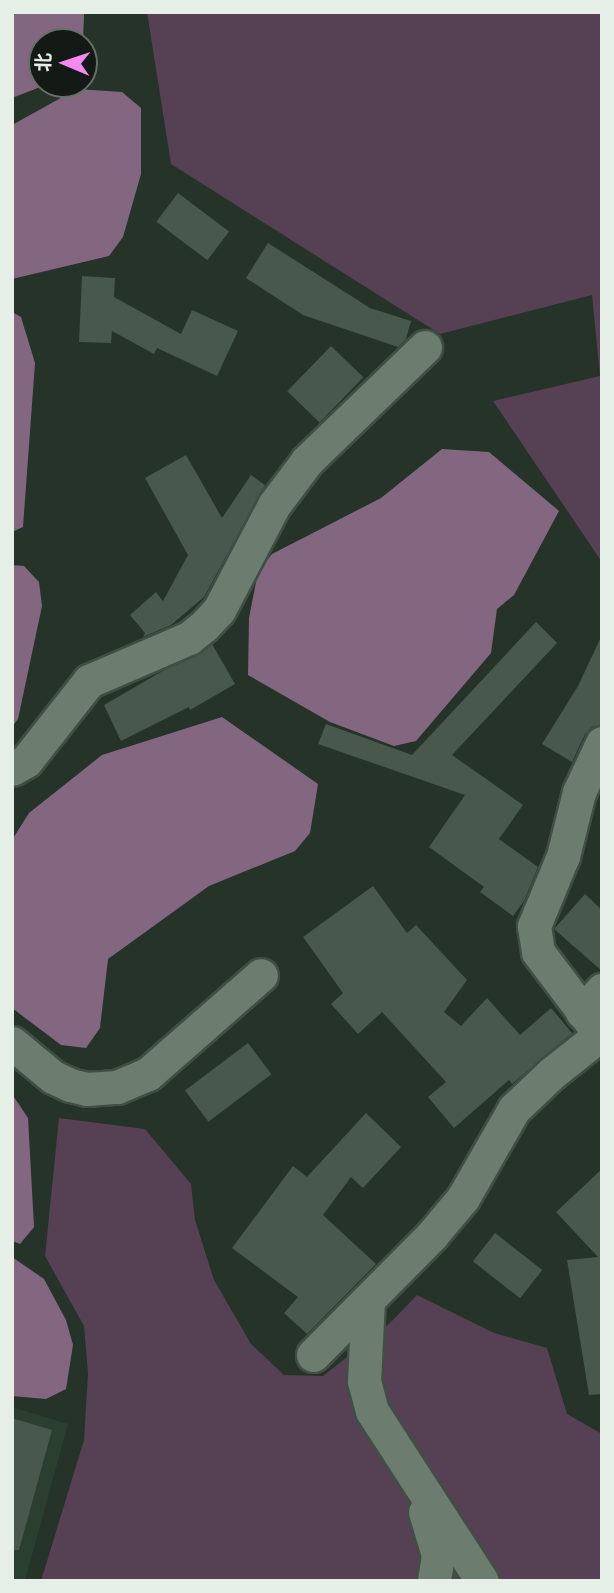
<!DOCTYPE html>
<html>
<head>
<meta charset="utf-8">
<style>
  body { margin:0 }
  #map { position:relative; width:614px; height:1593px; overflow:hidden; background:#253328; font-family:Arial,"Noto Sans SC",sans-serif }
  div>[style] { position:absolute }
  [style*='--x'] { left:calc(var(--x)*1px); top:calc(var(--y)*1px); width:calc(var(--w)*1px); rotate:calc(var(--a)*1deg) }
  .built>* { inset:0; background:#2a3f2f }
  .green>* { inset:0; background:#564054 }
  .water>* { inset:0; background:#836780 }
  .building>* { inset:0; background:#48584c; transform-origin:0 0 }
  .roads { filter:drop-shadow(2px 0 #414e44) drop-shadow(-2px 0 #414e44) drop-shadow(0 2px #414e44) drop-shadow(0 -2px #414e44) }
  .minor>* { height:33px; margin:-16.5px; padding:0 16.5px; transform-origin:16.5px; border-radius:16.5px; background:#6c7d70 }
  span { translate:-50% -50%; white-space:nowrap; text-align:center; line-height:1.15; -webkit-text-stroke:5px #131914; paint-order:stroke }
  .frame { position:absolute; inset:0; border:14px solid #e6efe7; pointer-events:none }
  .north { position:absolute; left:28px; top:28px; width:70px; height:70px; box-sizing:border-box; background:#131914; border:2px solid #676f68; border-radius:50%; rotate:272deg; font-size:19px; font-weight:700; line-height:28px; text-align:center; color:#e6efe7 }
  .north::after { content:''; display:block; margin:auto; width:24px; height:32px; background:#f589ef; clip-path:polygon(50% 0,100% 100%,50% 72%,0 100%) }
</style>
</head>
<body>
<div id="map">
  <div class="built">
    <i style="clip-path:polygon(12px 1407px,68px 1424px,25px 1581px,12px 1581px)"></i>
  </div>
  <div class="green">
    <i style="clip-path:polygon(147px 12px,602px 12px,602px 562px,493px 401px,600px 376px,592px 295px,440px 334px,171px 164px)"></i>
    <i style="clip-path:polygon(59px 1118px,145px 1129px,191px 1184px,195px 1220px,214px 1280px,251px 1344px,284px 1375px,323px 1376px,389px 1324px,417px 1295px,494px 1333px,547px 1348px,567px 1414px,602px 1434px,602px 1581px,41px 1581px,84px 1440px,88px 1374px,84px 1326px,45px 1256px)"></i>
  </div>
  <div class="water">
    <i style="clip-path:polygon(12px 12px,84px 12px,84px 16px,83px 42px,42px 42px,42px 84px,48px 84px,12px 98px)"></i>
    <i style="clip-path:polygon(77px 89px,122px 92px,141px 108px,141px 174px,123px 237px,109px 256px,12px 279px,12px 125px)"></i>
    <i style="clip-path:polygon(12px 312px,21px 317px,35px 363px,23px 527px,12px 532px)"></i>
    <i style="clip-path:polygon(442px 449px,489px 452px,559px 511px,514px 595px,497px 609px,491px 653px,416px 741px,394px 746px,330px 722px,248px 675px,249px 618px,258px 572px,272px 554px,381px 498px)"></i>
    <i style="clip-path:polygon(12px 565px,24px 566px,39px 582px,42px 606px,18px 719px,12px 727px)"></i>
    <i style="clip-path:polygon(222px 717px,318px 784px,310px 833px,295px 851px,209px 886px,108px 959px,100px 1028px,86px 1048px,61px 1045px,12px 1008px,12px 840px,29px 813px,102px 755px)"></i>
    <i style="clip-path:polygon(12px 1094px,28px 1118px,34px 1227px,20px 1244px,12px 1241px)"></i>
    <i style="clip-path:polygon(12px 1257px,44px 1279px,66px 1320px,73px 1345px,66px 1389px,46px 1399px,12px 1396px)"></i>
  </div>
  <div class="building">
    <i style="left:178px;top:193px;width:64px;height:36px;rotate:37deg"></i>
    <i style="clip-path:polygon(268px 243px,370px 308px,411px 321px,406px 339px,398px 347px,303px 315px,246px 278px)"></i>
    <i style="clip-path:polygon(82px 276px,115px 278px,114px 297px,181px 334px,192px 310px,238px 331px,217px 376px,157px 348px,154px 354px,112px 331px,111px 343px,79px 342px)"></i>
    <i style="left:331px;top:346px;width:45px;height:63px;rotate:44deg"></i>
    <i style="clip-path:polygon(186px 455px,222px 518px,251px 475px,265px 485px,204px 597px,171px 625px,143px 637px,145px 633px,130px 615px,156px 592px,163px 601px,188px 555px,145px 478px)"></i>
    <i style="clip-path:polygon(536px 622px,557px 643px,452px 755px,523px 805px,499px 839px,538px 867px,524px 901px,513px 916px,480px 892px,484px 887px,429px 847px,465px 795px,318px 744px,326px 724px,412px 755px)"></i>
    <i style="clip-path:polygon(602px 635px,602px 724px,592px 727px,585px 734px,572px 762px,542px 744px,578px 686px)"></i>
    <i style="clip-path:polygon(212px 644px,235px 684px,190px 710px,189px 707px,121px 741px,104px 705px,168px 668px,197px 656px)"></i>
    <i style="clip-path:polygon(373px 886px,407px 933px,416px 925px,467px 980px,444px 1012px,461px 1026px,487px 998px,520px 1035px,551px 1008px,572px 1033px,512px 1084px,509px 1080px,454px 1128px,428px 1097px,446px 1082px,382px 1012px,358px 1034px,331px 1004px,343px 993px,303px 937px)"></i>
    <i style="clip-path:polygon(585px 894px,602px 910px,602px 971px,554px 929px)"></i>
    <i style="left:248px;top:1043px;width:39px;height:79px;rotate:53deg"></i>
    <i style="clip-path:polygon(366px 1113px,401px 1147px,363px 1188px,351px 1177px,323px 1215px,376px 1264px,307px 1334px,284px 1313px,298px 1297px,232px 1248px,293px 1166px,307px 1177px)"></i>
    <i style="clip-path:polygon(602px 1169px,602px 1394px,589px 1395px,567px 1260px,598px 1257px,556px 1212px)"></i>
    <i style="left:495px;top:1233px;width:60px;height:36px;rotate:38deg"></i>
    <i style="clip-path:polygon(12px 1418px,52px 1430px,19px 1550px,12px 1550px)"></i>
  </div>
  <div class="roads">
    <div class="minor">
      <i style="--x:602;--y:743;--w:54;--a:115.1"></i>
      <i style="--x:579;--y:792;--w:66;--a:104"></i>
      <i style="--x:563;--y:856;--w:76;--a:112.5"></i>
      <i style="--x:534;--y:926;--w:26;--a:81"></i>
      <i style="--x:538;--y:952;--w:106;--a:53"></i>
      <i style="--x:12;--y:769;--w:16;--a:-30"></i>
      <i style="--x:26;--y:761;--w:102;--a:-51.8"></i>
      <i style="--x:89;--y:681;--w:109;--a:-23.3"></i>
      <i style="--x:189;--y:638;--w:19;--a:-39"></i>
      <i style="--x:204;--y:626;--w:22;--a:-47"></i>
      <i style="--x:219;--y:610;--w:119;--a:-62.4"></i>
      <i style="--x:274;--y:505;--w:55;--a:-53.1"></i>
      <i style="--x:307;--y:461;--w:164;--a:-44"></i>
      <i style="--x:582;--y:1012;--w:30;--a:-48"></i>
      <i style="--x:12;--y:1043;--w:53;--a:39.7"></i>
      <i style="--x:53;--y:1077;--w:19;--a:25"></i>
      <i style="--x:70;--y:1085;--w:17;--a:13"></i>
      <i style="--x:87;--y:1089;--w:30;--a:-4"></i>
      <i style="--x:117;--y:1087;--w:34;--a:-23"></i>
      <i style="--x:148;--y:1074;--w:150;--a:-41.2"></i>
      <i style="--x:368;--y:1300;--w:81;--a:92.8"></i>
      <i style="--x:364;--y:1381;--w:31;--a:75"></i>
      <i style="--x:372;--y:1411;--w:202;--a:57.1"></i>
      <i style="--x:313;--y:1355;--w:169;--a:-45.2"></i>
      <i style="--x:432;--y:1235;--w:48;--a:-50"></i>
      <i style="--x:463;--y:1198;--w:103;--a:-60.2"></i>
      <i style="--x:514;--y:1109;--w:52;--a:-43.5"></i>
      <i style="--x:552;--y:1073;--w:61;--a:-38.4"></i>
      <i style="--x:425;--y:1512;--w:45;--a:73.2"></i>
      <i style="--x:438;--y:1555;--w:26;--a:99"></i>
    </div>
  </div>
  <div class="frame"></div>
  <div class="north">北</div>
</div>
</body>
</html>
